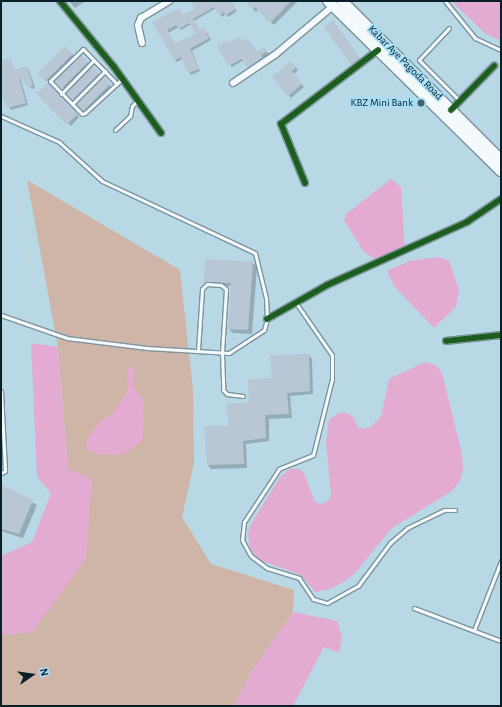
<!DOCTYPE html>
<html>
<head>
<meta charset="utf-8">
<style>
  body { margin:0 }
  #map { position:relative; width:502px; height:707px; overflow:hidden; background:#b9d8e6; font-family:"Alegreya Sans",sans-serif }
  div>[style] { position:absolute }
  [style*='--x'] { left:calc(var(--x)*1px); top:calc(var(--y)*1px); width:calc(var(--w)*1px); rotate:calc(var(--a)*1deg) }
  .green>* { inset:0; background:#ceb5a7 }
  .water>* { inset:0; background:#e3abd2 }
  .shadow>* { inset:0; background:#0003; transform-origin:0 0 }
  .building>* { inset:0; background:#b9c6d6; transform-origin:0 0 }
  .path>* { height:1.5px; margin-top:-0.75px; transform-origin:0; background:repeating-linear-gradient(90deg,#c7d0d4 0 2px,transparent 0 5px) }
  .roads { filter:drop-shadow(1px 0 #7b939e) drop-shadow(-1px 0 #7b939e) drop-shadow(0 1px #7b939e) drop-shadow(0 -1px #7b939e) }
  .lane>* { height:3px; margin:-1.5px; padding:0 1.5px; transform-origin:1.5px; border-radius:1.5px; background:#f4f9fb }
  .street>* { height:6px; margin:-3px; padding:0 3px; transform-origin:3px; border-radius:3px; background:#f4f9fb }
  .primary>* { height:10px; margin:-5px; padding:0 5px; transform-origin:5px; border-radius:5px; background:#f4f9fb }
  .cycleway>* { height:6px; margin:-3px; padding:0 3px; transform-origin:3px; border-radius:3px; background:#1b5e20 }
  .dots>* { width:11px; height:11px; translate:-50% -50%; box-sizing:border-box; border:2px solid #a7dff8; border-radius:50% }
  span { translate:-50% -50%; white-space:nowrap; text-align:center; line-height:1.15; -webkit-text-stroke:3.5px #a7dff8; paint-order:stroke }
  .street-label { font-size:11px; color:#092029 }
  .poi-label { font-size:11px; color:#092029 }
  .right { translate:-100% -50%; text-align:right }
  .frame { position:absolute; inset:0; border:2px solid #092029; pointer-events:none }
  .north { position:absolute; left:12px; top:655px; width:40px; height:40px; -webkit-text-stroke:3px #a7dff8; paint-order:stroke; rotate:77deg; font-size:11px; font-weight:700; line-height:16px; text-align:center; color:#092029 }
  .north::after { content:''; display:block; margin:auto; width:14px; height:18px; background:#092029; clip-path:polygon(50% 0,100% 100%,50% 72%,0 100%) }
</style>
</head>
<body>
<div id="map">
  <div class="green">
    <i style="clip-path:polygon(27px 180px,180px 270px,193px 390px,194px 463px,182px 517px,211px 564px,294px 590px,293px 612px,252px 671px,234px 706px,1px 706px,1px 635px,32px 632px,68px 469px,58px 347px)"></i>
  </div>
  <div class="water">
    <i style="clip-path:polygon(451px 1px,501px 1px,501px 41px,485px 33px)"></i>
    <i style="clip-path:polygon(391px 179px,401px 187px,405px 251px,379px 261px,364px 252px,344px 220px,346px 214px)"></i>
    <i style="clip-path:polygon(439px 257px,449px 261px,459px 290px,456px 307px,434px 328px,394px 286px,387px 271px,409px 261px)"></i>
    <i style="clip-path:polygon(31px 343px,58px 347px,68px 469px,92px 479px,86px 559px,32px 632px,1px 635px,1px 556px,32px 542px,51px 493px,37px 477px)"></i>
    <i style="clip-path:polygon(425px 362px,436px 365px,442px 373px,462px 454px,463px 469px,460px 481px,452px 491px,392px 528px,355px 573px,344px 582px,330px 589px,315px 592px,301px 575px,259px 560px,250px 548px,248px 534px,251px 524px,280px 477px,290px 469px,299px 469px,304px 473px,315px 502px,321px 504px,328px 501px,331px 495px,326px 442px,329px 420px,339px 413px,347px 413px,353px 417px,358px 427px,364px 429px,371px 427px,381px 416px,389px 379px)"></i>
    <i style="clip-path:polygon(128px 366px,134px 369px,133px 388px,143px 398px,144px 424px,142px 441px,121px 455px,98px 454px,86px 449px,87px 439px,99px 422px,113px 413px,127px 393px)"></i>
    <i style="clip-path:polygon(293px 612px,337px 621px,342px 638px,339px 653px,324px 647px,293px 706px,234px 706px,252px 671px)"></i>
  </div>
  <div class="shadow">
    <i style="clip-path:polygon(69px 1px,86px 1px,75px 8px)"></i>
    <i style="clip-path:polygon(evenodd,197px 1px,231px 1px,237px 11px,228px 17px,226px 14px,222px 17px,216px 8px,194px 21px,199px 30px,206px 31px,211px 40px,192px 51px,200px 71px,191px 75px,183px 59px,177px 62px,175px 60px,153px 23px,184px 16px,196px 9px,197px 1px,191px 24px,196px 34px,175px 44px,168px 33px,179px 27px,181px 30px,191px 24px)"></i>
    <i style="clip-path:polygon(252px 1px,296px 1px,297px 2px,274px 25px,258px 10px,256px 12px,249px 5px)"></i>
    <i style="clip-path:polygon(335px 24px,362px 61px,355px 66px,325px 27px)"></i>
    <i style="clip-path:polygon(239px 38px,243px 42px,250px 42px,257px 53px,266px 51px,269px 54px,262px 58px,264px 61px,251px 70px,244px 60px,232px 67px,230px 65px,246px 56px,230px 43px)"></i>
    <i style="clip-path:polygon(65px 47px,75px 57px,48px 84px,79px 117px,71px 126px,38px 94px,49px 83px,39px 73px)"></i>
    <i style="left:81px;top:56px;width:13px;height:35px;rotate:45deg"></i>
    <i style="clip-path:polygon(10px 59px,15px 71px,27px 67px,29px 70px,35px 88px,32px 89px,20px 77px,28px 105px,11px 110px,1px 95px,1px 61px)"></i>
    <i style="clip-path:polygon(294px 65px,298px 70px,294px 74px,304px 87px,291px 98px,274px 77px)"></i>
    <i style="left:92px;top:68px;width:12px;height:35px;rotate:42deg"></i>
    <i style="left:103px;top:79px;width:13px;height:35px;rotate:45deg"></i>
    <i style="clip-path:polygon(206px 260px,253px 263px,257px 267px,252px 334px,233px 333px,229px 329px,232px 286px,210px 285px,206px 281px)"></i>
    <i style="clip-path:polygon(309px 355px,312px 359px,313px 394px,290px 396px,292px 418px,269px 419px,269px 441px,246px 444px,247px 468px,211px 469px,208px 465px,230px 427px,250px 403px,273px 379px)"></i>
    <i style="clip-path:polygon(1px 486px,37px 505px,23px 538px,1px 531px)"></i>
  </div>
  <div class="building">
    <i style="clip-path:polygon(evenodd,190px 1px,231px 1px,236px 9px,225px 15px,224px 12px,219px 15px,214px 7px,193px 19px,198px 29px,204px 28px,209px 38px,190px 49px,199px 69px,188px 73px,181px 57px,175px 60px,152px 22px,179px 8px,183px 15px,195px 9px,190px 1px,189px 23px,195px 34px,175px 44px,167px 30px,176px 25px,179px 29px,189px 23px)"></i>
    <i style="clip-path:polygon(248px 1px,291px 1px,270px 23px,255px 7px,253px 9px,248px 5px)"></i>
    <i style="left:333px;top:20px;width:47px;height:11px;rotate:55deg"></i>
    <i style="clip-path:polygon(239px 36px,242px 42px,247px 38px,256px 52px,264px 47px,267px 51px,261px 55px,262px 58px,248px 68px,241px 58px,228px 65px,217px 46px,228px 40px,230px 43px)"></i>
    <i style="left:65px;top:46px;width:11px;height:39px;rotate:45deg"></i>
    <i style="left:81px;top:55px;width:10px;height:37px;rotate:45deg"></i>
    <i style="clip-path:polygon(10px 58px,14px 70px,27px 66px,33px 86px,29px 87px,19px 77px,26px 103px,7px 108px,1px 94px,1px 60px)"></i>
    <i style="clip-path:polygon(291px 61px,296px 67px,292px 71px,302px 84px,288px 96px,272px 77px)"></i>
    <i style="left:92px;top:66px;width:10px;height:37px;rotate:45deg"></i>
    <i style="left:103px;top:77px;width:10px;height:38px;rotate:45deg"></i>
    <i style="left:48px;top:83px;width:43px;height:16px;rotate:46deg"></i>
    <i style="clip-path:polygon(205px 259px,253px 262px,248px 330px,228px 329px,231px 283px,204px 282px)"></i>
    <i style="clip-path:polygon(309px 354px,310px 391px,287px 393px,289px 414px,265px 415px,266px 438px,243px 441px,244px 464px,207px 465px,204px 426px,229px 426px,226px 404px,249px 402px,248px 379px,272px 378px,270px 355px)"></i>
    <i style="clip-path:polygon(1px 485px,33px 500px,19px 534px,1px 529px)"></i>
  </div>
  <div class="path">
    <i style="--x:1;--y:126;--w:170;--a:77.4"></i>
  </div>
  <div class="roads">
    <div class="lane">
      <i style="--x:445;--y:1;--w:48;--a:51"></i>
      <i style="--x:475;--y:38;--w:29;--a:25"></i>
      <i style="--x:449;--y:28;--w:44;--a:133.2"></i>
      <i style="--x:419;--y:60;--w:58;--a:45"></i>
      <i style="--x:117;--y:84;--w:49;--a:-134.2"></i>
      <i style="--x:83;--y:49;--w:46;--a:135.9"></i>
      <i style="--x:50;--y:81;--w:46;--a:45.9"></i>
      <i style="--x:82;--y:114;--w:3;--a:-18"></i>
      <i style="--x:85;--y:113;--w:50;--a:-42.6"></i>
      <i style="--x:61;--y:94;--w:47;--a:-45.9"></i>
      <i style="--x:72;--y:104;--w:47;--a:-45"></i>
      <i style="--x:1;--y:116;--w:64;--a:24.1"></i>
      <i style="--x:59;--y:142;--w:58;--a:42.2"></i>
      <i style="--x:102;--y:181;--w:169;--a:25.2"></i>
      <i style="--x:255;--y:253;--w:46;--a:76.3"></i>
      <i style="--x:266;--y:298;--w:21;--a:87"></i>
      <i style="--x:267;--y:319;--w:11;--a:105"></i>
      <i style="--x:264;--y:330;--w:42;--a:146.7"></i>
      <i style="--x:229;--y:353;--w:82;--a:-176.5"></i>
      <i style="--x:147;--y:348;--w:81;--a:-172.9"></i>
      <i style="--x:67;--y:338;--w:70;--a:-160.8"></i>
      <i style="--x:115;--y:130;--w:21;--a:-43"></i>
      <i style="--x:130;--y:116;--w:10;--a:-79"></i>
      <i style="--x:132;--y:106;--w:8;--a:-45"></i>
      <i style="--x:296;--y:303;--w:63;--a:55.3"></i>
      <i style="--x:332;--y:355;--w:24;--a:90"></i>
      <i style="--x:332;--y:379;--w:78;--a:104"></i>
      <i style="--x:313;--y:455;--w:37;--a:158"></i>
      <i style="--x:279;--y:469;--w:64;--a:123.4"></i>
      <i style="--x:244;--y:522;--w:18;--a:96"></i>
      <i style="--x:242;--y:540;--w:18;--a:61"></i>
      <i style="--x:251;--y:556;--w:20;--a:37"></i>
      <i style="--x:267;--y:568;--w:34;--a:17"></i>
      <i style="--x:299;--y:578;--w:25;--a:56"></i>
      <i style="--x:313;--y:599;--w:15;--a:16"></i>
      <i style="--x:327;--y:603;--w:35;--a:-29"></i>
      <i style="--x:358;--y:586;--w:54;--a:-53.3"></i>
      <i style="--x:390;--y:543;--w:23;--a:-41"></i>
      <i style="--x:407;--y:528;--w:41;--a:-25.9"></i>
      <i style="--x:444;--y:510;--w:11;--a:0"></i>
      <i style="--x:198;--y:350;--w:61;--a:-86.2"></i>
      <i style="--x:202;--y:289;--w:7;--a:-45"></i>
      <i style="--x:207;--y:284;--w:14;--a:4"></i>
      <i style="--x:221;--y:285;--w:6;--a:39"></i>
      <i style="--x:226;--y:289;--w:63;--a:93.6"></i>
      <i style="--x:222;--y:352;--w:38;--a:88"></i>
      <i style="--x:223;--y:390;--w:6;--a:45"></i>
      <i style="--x:227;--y:394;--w:16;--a:7"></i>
      <i style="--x:1;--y:391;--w:80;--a:87.1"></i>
      <i style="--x:5;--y:471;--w:4;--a:153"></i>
      <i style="--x:414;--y:608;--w:93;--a:20.8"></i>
      <i style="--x:474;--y:630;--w:74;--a:-68.6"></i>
    </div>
    <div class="street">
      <i style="--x:60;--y:1;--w:85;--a:50.7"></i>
      <i style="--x:114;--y:67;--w:81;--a:54.5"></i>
      <i style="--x:142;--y:43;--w:18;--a:-103"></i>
      <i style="--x:138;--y:25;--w:8;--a:-67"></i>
      <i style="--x:141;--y:18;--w:33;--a:-31"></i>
      <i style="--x:233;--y:83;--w:52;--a:-34"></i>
      <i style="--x:276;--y:54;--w:75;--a:-40.1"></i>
      <i style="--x:451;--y:110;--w:62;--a:-45.7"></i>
      <i style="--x:305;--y:183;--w:64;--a:-112.1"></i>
      <i style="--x:281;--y:124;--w:122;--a:-37.3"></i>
      <i style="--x:267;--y:319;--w:69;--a:-29.5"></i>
      <i style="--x:327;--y:285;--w:154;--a:-24.2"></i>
      <i style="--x:467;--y:222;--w:41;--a:-34.1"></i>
      <i style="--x:446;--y:341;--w:55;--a:-6.2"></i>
    </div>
    <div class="primary">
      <i style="--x:328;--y:1;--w:243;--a:44.5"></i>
      <i style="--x:342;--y:1;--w:225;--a:45"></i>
    </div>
  </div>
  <div class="cycleway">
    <i style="--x:60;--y:1;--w:85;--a:50.7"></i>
    <i style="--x:114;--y:67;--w:81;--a:54.5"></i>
    <i style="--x:451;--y:110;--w:62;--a:-45.7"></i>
    <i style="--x:305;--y:183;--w:64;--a:-112.1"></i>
    <i style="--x:281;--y:124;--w:122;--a:-37.3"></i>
    <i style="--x:267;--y:319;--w:69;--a:-29.5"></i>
    <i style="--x:327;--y:285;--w:154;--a:-24.2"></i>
    <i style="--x:467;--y:222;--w:41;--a:-34.1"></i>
    <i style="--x:446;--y:341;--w:55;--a:-6.2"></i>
  </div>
  <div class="dots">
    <i style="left:421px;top:103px;background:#47606b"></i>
  </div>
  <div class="street-label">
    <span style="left:405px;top:63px;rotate:45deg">Kabar Aye Pagoda Road</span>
  </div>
  <div class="poi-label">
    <span class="right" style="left:413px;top:103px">KBZ Mini Bank</span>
  </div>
  <div class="frame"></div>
  <div class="north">N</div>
</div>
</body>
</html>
